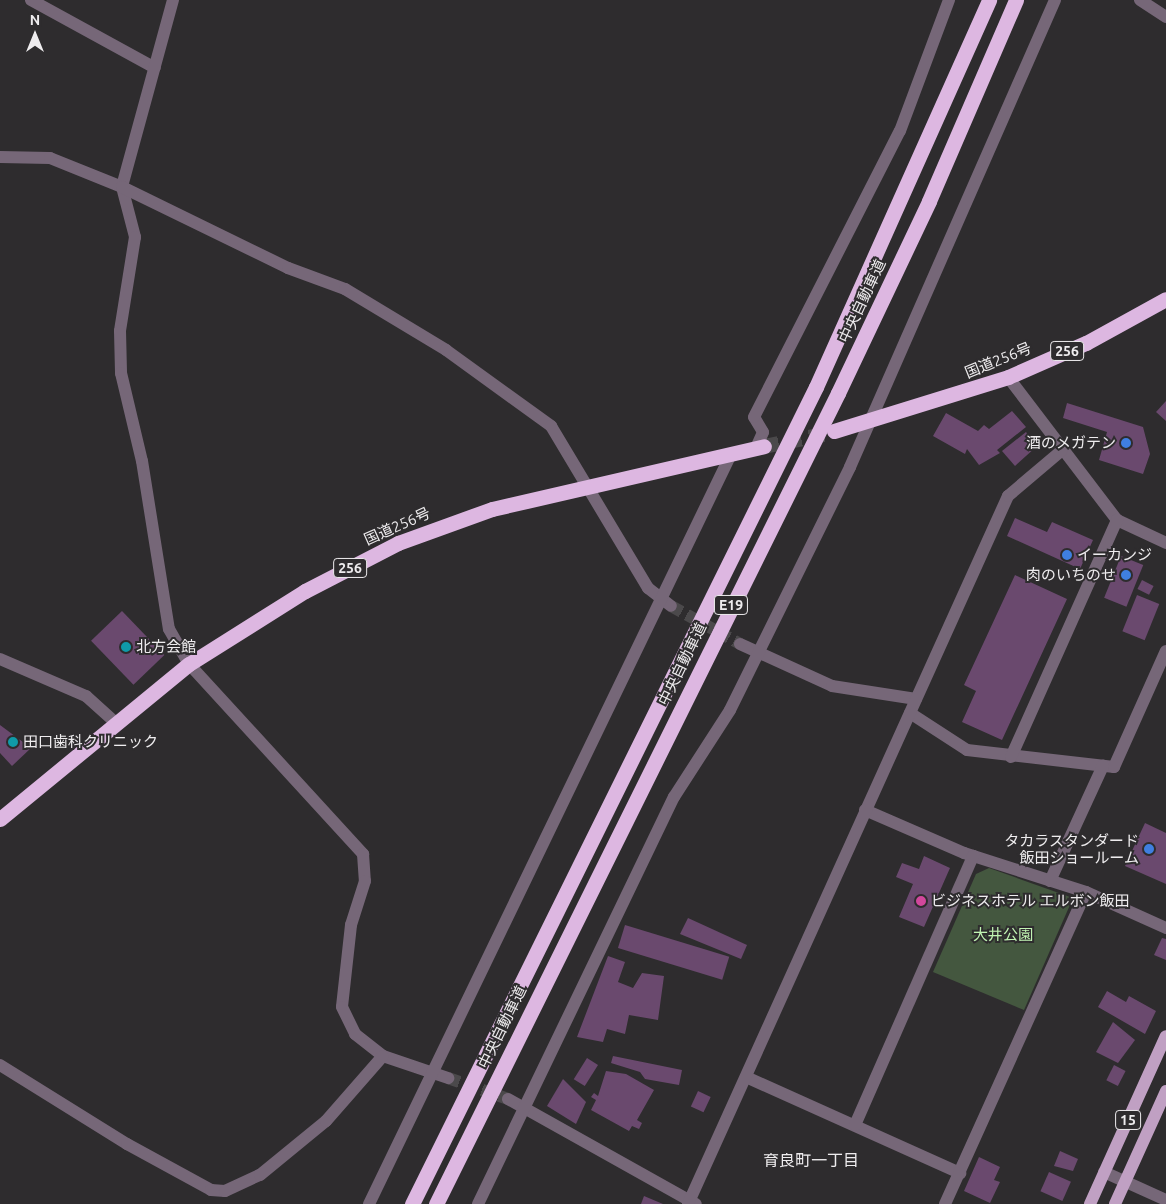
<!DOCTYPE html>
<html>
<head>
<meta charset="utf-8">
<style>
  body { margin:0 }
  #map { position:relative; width:1166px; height:1204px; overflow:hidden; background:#2e2c2e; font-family:Ubuntu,"Noto Sans JP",sans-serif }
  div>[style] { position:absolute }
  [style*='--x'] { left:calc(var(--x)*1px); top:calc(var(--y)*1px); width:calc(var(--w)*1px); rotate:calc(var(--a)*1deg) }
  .green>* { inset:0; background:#44573f }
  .building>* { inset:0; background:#6a496e; transform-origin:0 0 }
  .minor-tunnel>* { height:12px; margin-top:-6px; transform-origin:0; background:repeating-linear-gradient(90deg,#4b494b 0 12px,transparent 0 18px) }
  .highway-tunnel>* { height:15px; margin-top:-7.5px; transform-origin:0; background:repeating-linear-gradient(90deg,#4b494b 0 15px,transparent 0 23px) }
  .minor>* { height:12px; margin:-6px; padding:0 6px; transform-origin:6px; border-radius:6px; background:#766778 }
  .major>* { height:12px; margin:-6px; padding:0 6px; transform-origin:6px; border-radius:6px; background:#c0a0c3 }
  .highway>* { height:15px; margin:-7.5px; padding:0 7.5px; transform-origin:7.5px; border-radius:7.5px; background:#ddb7e1 }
  .dots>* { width:14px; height:14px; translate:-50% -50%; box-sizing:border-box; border:2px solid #2e2c2e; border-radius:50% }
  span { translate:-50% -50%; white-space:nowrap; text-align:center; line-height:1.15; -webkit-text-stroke:4px #2e2c2e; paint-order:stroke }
  .shield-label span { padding:1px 4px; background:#2e2c2e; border:1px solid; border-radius:4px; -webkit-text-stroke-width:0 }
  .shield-label { font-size:14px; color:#eeecee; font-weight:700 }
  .street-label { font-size:15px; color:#eeecee }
  .poi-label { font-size:15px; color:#eeecee }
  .right { translate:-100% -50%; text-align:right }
  .left { translate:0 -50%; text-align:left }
  .park-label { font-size:15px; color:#c1f4b3 }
  .neighbourhood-label { font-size:16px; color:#eeecee }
  .north { position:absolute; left:10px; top:10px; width:50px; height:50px; -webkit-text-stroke:4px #2e2c2e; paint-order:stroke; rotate:0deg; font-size:14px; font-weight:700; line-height:20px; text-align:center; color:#eeecee }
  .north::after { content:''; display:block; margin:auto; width:18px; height:22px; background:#eeecee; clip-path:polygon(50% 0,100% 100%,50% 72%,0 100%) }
</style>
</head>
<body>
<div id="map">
  <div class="green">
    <i style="clip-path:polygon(989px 868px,1073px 898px,1024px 1010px,933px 972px,976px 874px)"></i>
  </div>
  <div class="building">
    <i style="clip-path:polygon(1166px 401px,1166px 421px,1156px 412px)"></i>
    <i style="clip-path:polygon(1067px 403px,1143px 427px,1150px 454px,1143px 474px,1099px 460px,1107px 432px,1063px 418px)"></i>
    <i style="clip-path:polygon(1012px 411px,1026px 427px,997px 450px,1000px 453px,979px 465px,967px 449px,965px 454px,933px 436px,946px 413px,978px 431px,984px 425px,989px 429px)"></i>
    <i style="clip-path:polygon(1026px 432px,1036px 447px,1015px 466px,1002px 451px)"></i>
    <i style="clip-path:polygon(1015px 518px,1047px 532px,1052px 522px,1093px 540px,1080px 569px,1007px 536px)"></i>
    <i style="left:1121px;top:556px;width:24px;height:45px;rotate:22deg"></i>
    <i style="clip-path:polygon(1015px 575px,1067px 599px,1002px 740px,962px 722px,976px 691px,964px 685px)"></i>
    <i style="left:1142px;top:580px;width:13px;height:10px;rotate:27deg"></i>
    <i style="left:1137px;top:595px;width:24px;height:39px;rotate:22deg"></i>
    <i style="left:122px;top:611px;width:61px;height:43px;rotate:46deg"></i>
    <i style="clip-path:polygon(0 725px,31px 748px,12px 766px,0 753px)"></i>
    <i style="clip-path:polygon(1145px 823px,1166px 833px,1166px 884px,1125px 866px)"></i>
    <i style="clip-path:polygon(924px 856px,950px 868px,924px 927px,899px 917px,913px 884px,896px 877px,902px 863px,919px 869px)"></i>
    <i style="clip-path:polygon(688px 918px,747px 945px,741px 959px,680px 934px)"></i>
    <i style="left:625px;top:925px;width:109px;height:24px;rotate:17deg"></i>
    <i style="clip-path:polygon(1162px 938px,1166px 939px,1166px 960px,1154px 955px)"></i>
    <i style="clip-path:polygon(608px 956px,625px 962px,618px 982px,633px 988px,642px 973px,664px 976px,658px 1020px,629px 1015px,625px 1034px,607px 1029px,603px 1042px,577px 1037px)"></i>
    <i style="clip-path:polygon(1107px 991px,1126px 1002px,1129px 996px,1156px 1011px,1145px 1034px,1098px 1007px)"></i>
    <i style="clip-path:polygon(1113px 1022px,1135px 1040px,1118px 1063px,1096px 1052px)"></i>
    <i style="clip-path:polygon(613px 1056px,682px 1070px,679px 1085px,645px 1079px,640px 1072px,611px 1063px)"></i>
    <i style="left:587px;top:1058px;width:13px;height:25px;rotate:32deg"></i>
    <i style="left:1114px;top:1065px;width:13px;height:17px;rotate:27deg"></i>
    <i style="clip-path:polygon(606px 1071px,626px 1074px,654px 1090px,637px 1120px,642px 1123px,639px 1129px,632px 1126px,629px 1131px,591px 1110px,596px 1100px,591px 1097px,594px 1093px,598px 1096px)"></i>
    <i style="clip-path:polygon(563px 1079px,586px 1102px,576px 1124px,547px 1106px)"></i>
    <i style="left:698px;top:1091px;width:14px;height:17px;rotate:25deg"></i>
    <i style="clip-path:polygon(1060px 1151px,1078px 1159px,1073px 1171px,1054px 1166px)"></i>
    <i style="clip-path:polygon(979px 1157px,1000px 1167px,994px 1180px,1000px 1182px,990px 1203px,964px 1191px)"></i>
    <i style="left:1049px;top:1172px;width:24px;height:21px;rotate:24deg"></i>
    <i style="clip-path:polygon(644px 1196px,663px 1204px,641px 1204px)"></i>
  </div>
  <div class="minor-tunnel">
    <i style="--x:671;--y:606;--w:79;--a:28.8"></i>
    <i style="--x:448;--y:1078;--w:64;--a:19.3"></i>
  </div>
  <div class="highway-tunnel">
    <i style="--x:764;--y:446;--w:65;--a:-11.5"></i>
  </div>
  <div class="minor">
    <i style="--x:31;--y:0;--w:141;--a:28.7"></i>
    <i style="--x:173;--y:0;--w:194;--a:105.3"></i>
    <i style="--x:122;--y:187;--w:52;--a:75.4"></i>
    <i style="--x:135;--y:237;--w:95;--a:99.1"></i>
    <i style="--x:120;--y:331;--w:42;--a:88.6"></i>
    <i style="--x:121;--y:373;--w:90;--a:76.6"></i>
    <i style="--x:142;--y:461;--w:170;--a:80.9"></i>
    <i style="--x:169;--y:629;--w:40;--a:60.3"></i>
    <i style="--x:189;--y:664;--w:258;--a:47.5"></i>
    <i style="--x:363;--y:854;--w:27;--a:86"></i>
    <i style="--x:365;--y:881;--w:46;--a:107.7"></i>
    <i style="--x:351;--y:925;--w:82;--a:96.3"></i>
    <i style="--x:342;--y:1007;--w:30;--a:64"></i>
    <i style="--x:355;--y:1034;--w:36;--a:38"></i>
    <i style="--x:383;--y:1056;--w:69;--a:18.7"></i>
    <i style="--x:1140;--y:0;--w:31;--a:33"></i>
    <i style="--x:0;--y:157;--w:50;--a:1.1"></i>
    <i style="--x:50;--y:158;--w:78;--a:21.9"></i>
    <i style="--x:122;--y:187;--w:185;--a:26"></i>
    <i style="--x:288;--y:268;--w:61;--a:20.2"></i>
    <i style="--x:345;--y:289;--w:118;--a:31.1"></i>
    <i style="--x:446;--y:350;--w:130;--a:35.9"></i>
    <i style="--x:551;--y:426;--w:189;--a:59.1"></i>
    <i style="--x:648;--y:588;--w:29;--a:38"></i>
    <i style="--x:1008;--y:377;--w:180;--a:52.7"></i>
    <i style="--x:1117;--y:520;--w:54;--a:25.1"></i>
    <i style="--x:756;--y:448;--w:17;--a:-66"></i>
    <i style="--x:763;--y:432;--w:17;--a:-121"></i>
    <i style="--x:754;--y:417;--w:321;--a:-63"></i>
    <i style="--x:900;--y:131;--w:140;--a:-69.5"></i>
    <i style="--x:740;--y:644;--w:101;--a:24.5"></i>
    <i style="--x:832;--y:686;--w:85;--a:8.8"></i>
    <i style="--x:0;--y:659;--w:94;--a:23.3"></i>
    <i style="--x:86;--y:696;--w:39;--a:42"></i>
    <i style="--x:910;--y:713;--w:68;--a:33"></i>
    <i style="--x:967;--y:750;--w:148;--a:6.6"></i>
    <i style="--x:1114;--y:767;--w:127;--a:-65.9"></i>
    <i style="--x:1011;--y:757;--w:260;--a:-65.9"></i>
    <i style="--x:865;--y:810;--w:108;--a:23.5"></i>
    <i style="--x:964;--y:853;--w:128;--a:17.7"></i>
    <i style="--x:1086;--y:892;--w:88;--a:24.2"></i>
    <i style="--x:1050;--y:881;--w:127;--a:-65.3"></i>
    <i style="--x:0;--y:1065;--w:150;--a:31.9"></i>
    <i style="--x:127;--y:1144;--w:96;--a:28.7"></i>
    <i style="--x:211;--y:1190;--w:14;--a:4"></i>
    <i style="--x:225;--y:1191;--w:38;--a:-25"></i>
    <i style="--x:260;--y:1175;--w:85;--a:-39.3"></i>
    <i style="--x:326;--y:1121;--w:86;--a:-48.8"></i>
    <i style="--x:746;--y:1077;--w:235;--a:24.2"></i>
    <i style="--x:508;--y:1099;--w:215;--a:29.2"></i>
    <i style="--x:855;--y:1125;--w:294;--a:-66.3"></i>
    <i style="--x:1104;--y:1172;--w:68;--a:24.3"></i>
    <i style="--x:369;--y:1204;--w:833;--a:-64.23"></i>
    <i style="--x:478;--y:1204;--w:452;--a:-64.3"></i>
    <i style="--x:674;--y:797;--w:103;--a:-57.2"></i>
    <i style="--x:730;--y:710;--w:271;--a:-63.7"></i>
    <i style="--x:850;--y:467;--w:510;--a:-66.3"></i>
    <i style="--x:688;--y:1204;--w:777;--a:-65.68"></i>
    <i style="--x:1008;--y:496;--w:70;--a:-40.3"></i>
    <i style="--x:945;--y:1204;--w:342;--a:-65.7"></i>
  </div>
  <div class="major">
    <i style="--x:1090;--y:1204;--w:184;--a:-65.7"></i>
    <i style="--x:1115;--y:1204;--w:124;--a:-65.7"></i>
  </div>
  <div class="highway">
    <i style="--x:834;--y:431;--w:182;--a:-17.2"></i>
    <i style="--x:1008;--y:377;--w:85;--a:-23.6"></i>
    <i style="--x:1086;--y:343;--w:91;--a:-28.8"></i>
    <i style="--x:0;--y:819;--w:244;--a:-39.4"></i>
    <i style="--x:189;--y:664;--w:137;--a:-32.2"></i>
    <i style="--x:305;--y:591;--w:105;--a:-27.3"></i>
    <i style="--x:398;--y:543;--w:100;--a:-19.9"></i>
    <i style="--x:492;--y:509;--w:279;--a:-13"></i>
    <i style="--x:412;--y:1204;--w:911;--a:-63.69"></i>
    <i style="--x:816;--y:387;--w:424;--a:-65.9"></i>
    <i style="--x:436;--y:1204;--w:905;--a:-63.63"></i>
    <i style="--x:838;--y:393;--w:212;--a:-64.6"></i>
    <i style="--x:929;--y:201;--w:219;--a:-66.6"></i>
  </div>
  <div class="dots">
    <i style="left:1126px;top:443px;background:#3f7fe0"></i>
    <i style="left:1067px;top:555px;background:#3f7fe0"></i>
    <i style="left:1126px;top:575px;background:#3f7fe0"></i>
    <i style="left:126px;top:647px;background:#0f9aa8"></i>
    <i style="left:13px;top:742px;background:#0f9aa8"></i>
    <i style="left:1149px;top:849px;background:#3f7fe0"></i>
    <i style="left:921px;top:901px;background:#d1479c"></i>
  </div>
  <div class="shield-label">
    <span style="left:1067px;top:351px">256</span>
    <span style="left:350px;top:568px">256</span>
    <span style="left:731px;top:605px">E19</span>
    <span style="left:1128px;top:1120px">15</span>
  </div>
  <div class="street-label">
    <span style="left:862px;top:301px;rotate:-65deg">中央自動車道</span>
    <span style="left:998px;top:360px;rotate:-22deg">国道256号</span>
    <span style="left:397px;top:526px;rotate:-24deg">国道256号</span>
    <span style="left:682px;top:664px;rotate:-64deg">中央自動車道</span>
    <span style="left:502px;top:1027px;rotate:-64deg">中央自動車道</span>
  </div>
  <div class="poi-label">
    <span class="right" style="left:1116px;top:443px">酒のメガテン</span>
    <span class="left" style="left:1077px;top:555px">イーカンジ</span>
    <span class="right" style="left:1116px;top:575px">肉のいちのせ</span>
    <span class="left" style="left:136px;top:647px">北方会館</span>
    <span class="left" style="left:23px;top:742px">田口歯科クリニック</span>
    <span class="right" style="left:1139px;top:849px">タカラスタンダード<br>飯田ショールーム</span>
    <span class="left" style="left:931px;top:901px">ビジネスホテル エルボン飯田</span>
  </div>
  <div class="park-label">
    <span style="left:1003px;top:935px">大井公園</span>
  </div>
  <div class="neighbourhood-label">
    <span style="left:811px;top:1160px">育良町一丁目</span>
  </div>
  <div class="north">N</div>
</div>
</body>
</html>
